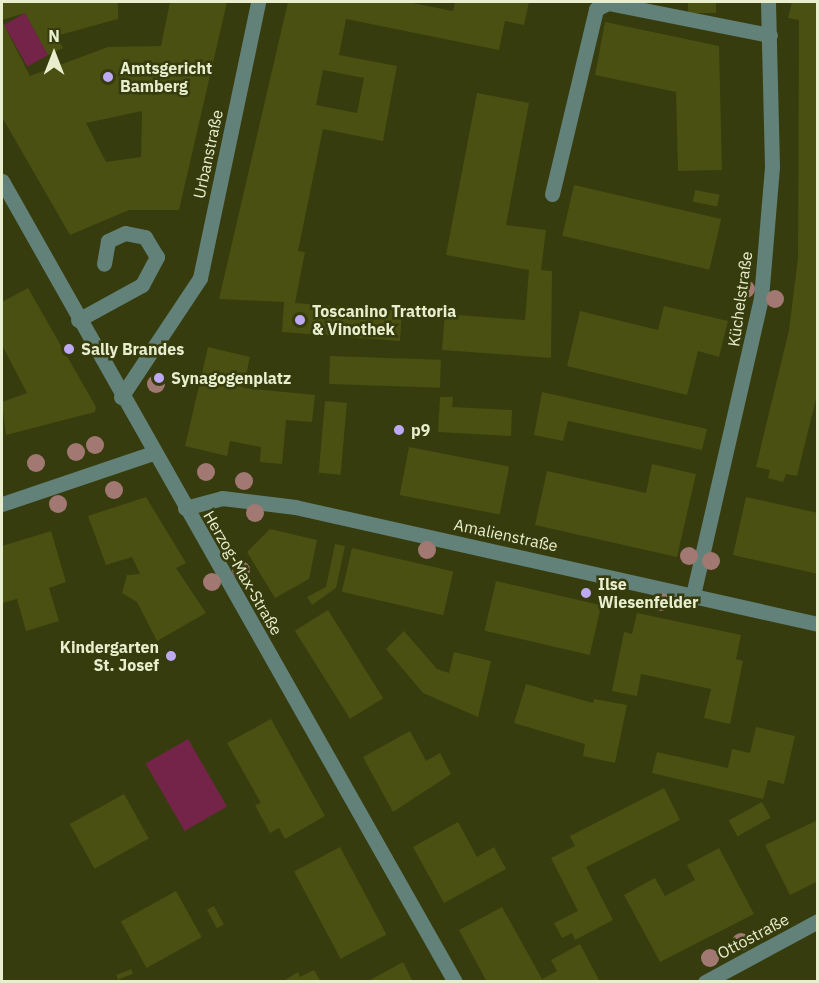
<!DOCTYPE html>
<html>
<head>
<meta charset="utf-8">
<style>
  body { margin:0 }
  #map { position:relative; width:819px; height:983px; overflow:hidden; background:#363c0d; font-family:"IBM Plex Sans",sans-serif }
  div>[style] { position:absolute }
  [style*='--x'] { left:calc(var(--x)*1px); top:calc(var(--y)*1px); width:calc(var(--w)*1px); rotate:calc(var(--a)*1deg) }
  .green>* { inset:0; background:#742448; transform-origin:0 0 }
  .building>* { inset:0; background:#495011; transform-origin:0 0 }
  .minor>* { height:15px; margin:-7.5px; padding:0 7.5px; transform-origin:7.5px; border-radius:7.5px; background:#628178 }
  .trees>* { width:18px; height:18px; margin:-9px; border-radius:50%; background:#a27873 }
  .dots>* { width:16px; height:16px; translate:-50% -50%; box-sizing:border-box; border:3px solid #363c0d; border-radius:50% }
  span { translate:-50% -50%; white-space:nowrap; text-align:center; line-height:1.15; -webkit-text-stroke:5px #363c0d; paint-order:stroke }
  .poi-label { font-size:16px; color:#e8eece; font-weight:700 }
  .left { translate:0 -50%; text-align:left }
  .right { translate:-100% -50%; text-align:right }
  .street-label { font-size:16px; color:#e8eece }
  .frame { position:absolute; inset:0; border:3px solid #e8eece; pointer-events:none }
  .north { position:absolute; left:24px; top:24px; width:60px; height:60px; -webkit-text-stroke:4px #363c0d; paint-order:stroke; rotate:0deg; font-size:16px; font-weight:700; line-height:24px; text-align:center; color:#e8eece }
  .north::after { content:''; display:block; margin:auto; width:21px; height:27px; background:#e8eece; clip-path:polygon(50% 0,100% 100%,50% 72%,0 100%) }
</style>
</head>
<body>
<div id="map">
  <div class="green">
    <i style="left:25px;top:13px;width:48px;height:24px;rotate:61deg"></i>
    <i style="left:188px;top:739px;width:78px;height:49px;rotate:60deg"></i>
  </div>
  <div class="building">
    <i style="clip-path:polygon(2px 2px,118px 2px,118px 19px,56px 36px,63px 48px,48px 55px,25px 13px,2px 20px)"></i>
    <i style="clip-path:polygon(evenodd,170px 2px,227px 2px,179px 210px,129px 210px,70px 235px,2px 117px,2px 21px,30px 76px,108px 47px,161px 46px,170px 2px,142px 111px,141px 157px,106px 162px,86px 123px,142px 111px)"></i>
    <i style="clip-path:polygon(evenodd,288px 2px,407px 2px,453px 11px,455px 2px,529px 2px,524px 25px,505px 21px,499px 50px,346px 19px,339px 55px,397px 66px,383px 141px,323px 129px,298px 251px,305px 252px,295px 303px,402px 311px,400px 341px,282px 332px,284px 302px,219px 299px,288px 2px,323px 70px,364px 78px,357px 113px,316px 105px,323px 70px)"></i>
    <i style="left:688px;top:2px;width:28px;height:11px"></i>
    <i style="clip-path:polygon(792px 2px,818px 2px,818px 391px,797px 476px,786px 474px,783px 482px,768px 478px,770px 470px,756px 467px,789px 330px,798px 258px,799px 20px,788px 18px)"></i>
    <i style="clip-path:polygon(605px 22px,719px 46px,722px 170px,678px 171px,676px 92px,595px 75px)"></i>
    <i style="clip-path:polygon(477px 93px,529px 103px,506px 225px,546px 230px,541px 270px,552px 271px,551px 358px,442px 350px,445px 314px,525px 320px,529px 270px,446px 255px)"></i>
    <i style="left:574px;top:185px;width:151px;height:52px;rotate:13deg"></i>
    <i style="left:695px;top:190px;width:25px;height:12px;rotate:11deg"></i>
    <i style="clip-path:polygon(28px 288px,96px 407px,95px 412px,6px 435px,2px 402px,27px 393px,2px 345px,2px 302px)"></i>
    <i style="clip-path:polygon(664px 306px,728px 321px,719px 357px,698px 351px,687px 395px,567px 366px,580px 311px,658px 330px)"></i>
    <i style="clip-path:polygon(208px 347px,250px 357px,243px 388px,315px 395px,312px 422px,286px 420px,282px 464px,260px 462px,261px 447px,230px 441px,227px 456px,185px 446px)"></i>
    <i style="left:330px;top:356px;width:111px;height:28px;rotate:2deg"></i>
    <i style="clip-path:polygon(542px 392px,707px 429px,702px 450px,568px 421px,563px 441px,534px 435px)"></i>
    <i style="clip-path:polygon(440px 397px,453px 397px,452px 407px,512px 410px,511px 436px,438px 432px)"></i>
    <i style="left:325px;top:401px;width:22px;height:72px;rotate:5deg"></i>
    <i style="left:409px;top:447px;width:102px;height:49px;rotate:11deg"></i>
    <i style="clip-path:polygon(652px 464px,696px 474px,677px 557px,535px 525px,547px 471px,646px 493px)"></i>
    <i style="clip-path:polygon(146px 497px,186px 563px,176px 568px,206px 613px,157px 641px,137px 602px,122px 593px,127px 575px,140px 574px,132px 557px,106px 565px,88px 516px)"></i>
    <i style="clip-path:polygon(746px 497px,818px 513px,818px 574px,733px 555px)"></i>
    <i style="clip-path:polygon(270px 529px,317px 540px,309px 579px,275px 598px,247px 552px)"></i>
    <i style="clip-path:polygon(51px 531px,66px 582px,49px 588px,59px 621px,26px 631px,17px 599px,2px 603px,2px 546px)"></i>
    <i style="clip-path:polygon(335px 544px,345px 546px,336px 588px,312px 605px,307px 597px,326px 587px)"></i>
    <i style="left:352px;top:548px;width:104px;height:45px;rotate:13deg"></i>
    <i style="left:496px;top:581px;width:108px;height:51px;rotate:13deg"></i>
    <i style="left:328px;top:610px;width:104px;height:39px;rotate:58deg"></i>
    <i style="clip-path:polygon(637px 613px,741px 635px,736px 659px,743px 661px,730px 724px,704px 718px,711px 689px,641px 674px,637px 696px,612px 691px,624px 632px,632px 634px)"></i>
    <i style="clip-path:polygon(404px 631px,437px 669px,449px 673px,454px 652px,491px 661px,478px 717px,423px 693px,386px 649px)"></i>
    <i style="clip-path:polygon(526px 684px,593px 703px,594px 699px,627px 705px,615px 763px,583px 756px,585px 744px,514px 723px)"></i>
    <i style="clip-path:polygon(271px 719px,325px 816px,285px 839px,279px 828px,270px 833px,255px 805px,261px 803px,227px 743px)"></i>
    <i style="clip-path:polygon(756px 727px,795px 736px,784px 784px,768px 780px,763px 799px,652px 773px,657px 752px,728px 768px,732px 749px,750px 753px)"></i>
    <i style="clip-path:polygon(410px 731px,426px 761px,440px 753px,451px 774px,393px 812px,363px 757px)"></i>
    <i style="clip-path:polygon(664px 788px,680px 820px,586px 867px,613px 920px,575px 940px,572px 933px,562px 938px,554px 923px,578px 911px,551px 858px,575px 846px,570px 836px)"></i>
    <i style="left:124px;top:794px;width:51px;height:62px;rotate:61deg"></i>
    <i style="left:762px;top:802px;width:18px;height:38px;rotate:61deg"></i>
    <i style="clip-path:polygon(818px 820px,818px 881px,790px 895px,765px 845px)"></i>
    <i style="clip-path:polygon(458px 822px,477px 857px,494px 847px,506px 869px,444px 903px,413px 847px)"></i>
    <i style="left:340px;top:847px;width:99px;height:52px;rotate:62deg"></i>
    <i style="clip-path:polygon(719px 848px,754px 914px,660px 962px,624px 895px,655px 878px,665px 896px,695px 880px,687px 865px)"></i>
    <i style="left:176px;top:891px;width:53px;height:63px;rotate:61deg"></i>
    <i style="left:214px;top:906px;width:21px;height:8px;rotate:62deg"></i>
    <i style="clip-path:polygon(502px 907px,542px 979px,557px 971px,551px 960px,580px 944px,600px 982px,487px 982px,459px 930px)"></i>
    <i style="clip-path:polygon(403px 962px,413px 982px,367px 982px,381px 974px)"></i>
    <i style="left:131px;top:969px;width:5px;height:16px;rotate:68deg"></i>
    <i style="clip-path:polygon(314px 970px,321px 982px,282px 982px,298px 972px,300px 977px)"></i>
  </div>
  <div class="minor">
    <i style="--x:2;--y:181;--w:920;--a:60.51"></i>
    <i style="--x:552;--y:194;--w:190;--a:-76.6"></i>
    <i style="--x:596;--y:9;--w:13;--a:-27"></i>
    <i style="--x:608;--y:3;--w:165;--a:11.2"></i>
    <i style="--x:78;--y:320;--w:73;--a:-28.7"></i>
    <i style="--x:142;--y:285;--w:32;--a:-62"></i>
    <i style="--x:157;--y:257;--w:23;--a:-121"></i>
    <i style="--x:145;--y:237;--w:20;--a:-169"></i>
    <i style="--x:125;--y:233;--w:19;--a:155"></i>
    <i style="--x:108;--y:241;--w:23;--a:100"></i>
    <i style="--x:121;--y:397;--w:143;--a:-56.4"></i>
    <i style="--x:200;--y:278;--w:282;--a:-78.1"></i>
    <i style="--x:2;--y:504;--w:159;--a:-18.7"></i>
    <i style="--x:185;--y:508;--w:38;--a:-15"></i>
    <i style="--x:222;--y:498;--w:74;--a:7"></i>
    <i style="--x:295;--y:507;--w:536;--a:12.61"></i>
    <i style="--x:693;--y:595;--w:305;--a:-77.1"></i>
    <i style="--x:761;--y:298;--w:132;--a:-85.2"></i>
    <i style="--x:772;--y:166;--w:164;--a:-91.4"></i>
    <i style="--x:705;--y:982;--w:128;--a:-28.4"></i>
  </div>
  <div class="trees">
    <i style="left:746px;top:289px"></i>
    <i style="left:775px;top:299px"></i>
    <i style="left:156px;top:384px"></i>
    <i style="left:95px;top:445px"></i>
    <i style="left:76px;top:452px"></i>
    <i style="left:36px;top:463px"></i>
    <i style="left:206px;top:472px"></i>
    <i style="left:244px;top:481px"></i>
    <i style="left:114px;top:490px"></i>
    <i style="left:58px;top:504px"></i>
    <i style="left:255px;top:513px"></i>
    <i style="left:427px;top:550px"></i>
    <i style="left:689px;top:556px"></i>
    <i style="left:711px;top:561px"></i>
    <i style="left:241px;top:570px"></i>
    <i style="left:212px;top:582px"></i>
    <i style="left:661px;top:602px"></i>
    <i style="left:741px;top:942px"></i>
    <i style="left:710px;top:958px"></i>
  </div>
  <div class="dots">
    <i style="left:108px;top:77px;background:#bea9f5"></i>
    <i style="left:300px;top:320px;background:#bea9f5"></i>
    <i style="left:69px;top:349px;background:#bea9f5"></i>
    <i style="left:159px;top:378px;background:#bea9f5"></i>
    <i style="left:399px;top:430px;background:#bea9f5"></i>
    <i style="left:586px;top:593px;background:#bea9f5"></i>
    <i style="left:171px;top:656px;background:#bea9f5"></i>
  </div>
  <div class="poi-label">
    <span class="left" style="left:120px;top:77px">Amtsgericht<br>Bamberg</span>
    <span class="left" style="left:312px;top:320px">Toscanino Trattoria<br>&amp; Vinothek</span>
    <span class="left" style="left:81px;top:349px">Sally Brandes</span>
    <span class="left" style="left:171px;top:378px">Synagogenplatz</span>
    <span class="left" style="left:411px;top:430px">p9</span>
    <span class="left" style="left:598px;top:593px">Ilse<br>Wiesenfelder</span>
    <span class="right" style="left:159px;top:656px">Kindergarten<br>St. Josef</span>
  </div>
  <div class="street-label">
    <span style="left:208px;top:154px;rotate:-78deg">Urbanstraße</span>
    <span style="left:740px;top:299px;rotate:-82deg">Küchelstraße</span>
    <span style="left:506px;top:535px;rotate:12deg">Amalienstraße</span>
    <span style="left:243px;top:573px;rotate:60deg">Herzog-Max-Straße</span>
    <span style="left:753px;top:936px;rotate:-28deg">Ottostraße</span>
  </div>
  <div class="frame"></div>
  <div class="north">N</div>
</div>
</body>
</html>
